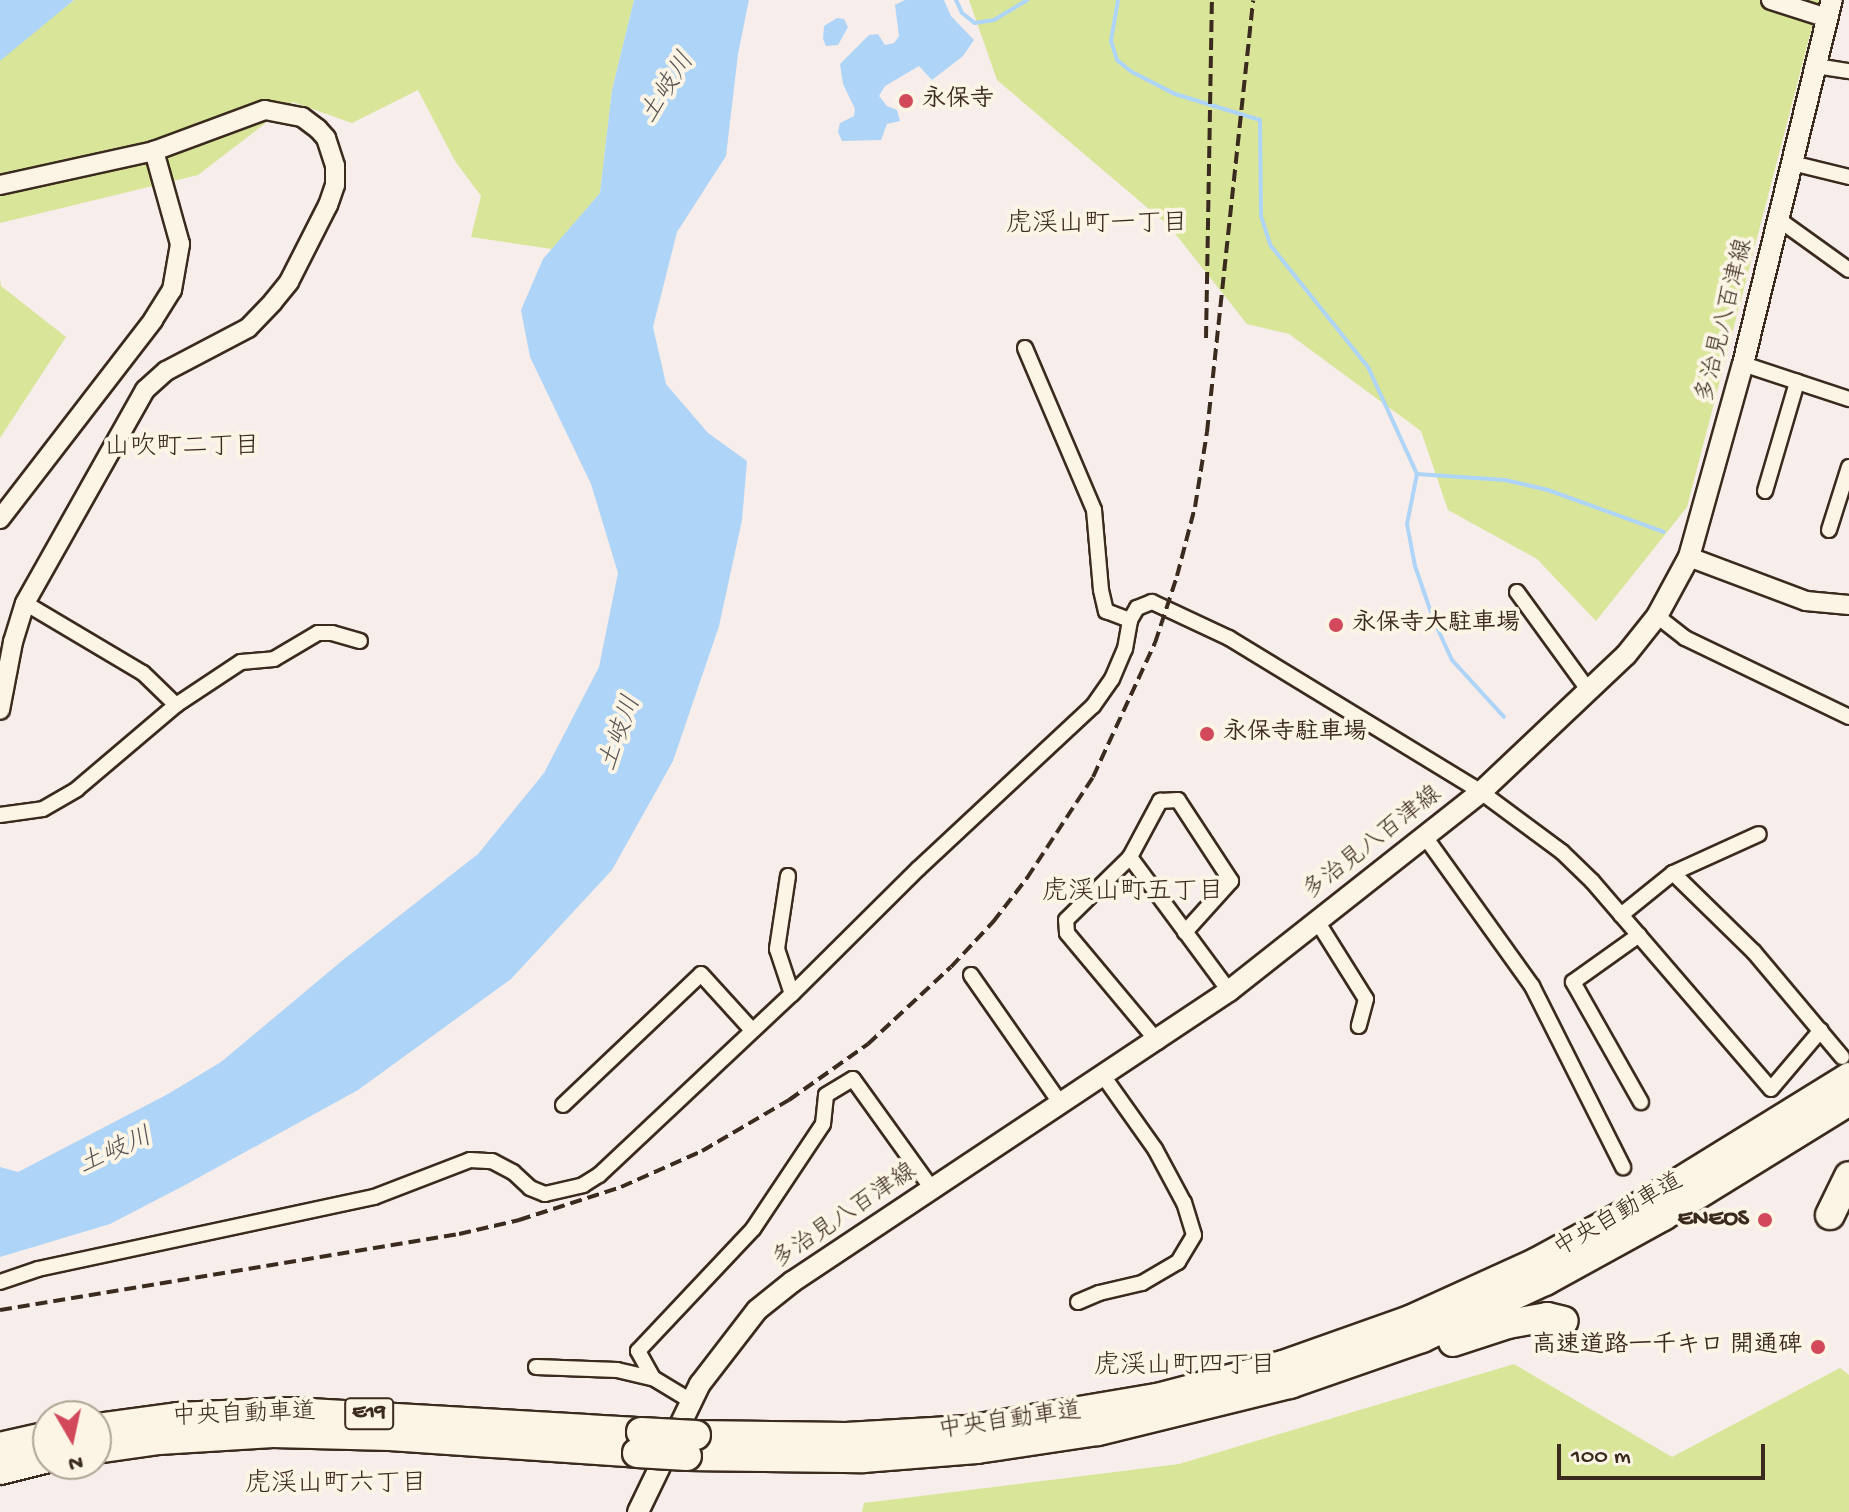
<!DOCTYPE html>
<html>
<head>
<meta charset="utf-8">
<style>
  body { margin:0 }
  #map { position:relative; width:1849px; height:1512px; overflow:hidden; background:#f7edea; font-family:"Gochi Hand","Klee One",sans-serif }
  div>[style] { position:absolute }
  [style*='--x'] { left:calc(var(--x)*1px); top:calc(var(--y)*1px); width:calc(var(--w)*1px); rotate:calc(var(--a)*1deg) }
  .green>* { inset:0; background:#d9e598 }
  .water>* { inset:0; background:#aed4f7 }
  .stream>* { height:4px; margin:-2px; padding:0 2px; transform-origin:2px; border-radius:2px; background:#aed4f7 }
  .roads { filter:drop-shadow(2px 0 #3b2a1e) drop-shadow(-2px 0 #3b2a1e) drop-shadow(0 2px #3b2a1e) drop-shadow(0 -2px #3b2a1e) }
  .minor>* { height:14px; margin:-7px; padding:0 7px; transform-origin:7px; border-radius:7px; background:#fcf5e5 }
  .tertiary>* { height:18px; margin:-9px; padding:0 9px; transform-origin:9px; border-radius:9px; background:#fcf5e5 }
  .secondary>* { height:20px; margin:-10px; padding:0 10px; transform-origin:10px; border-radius:10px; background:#fcf5e5 }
  .motorway>* { height:28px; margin:-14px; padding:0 14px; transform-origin:14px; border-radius:14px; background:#fcf5e5 }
  .rail>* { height:4px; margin-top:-2px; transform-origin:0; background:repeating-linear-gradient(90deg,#3b2a1e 0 12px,transparent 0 18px) }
  .bridges { filter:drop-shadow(2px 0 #3b2a1e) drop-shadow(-2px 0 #3b2a1e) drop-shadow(0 2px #3b2a1e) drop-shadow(0 -2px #3b2a1e) }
  .motorway-bridge>* { height:28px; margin:-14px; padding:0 14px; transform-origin:14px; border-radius:14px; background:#fcf5e5 }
  .dots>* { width:22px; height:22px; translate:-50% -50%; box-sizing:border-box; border:4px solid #fcf5e5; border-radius:50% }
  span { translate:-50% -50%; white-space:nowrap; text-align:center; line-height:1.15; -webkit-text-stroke:8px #fcf5e5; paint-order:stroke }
  .shield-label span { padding:2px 6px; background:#fcf5e5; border:2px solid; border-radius:6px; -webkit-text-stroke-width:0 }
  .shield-label { font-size:22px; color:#3b2a1e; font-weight:700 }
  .poi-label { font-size:24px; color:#3b2a1e; font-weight:700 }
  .left { translate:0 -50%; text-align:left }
  .right { translate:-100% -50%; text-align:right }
  .street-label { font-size:24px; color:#3b2a1e }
  .water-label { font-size:26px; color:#585454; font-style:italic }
  .neighbourhood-label { font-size:26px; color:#3b2a1e }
  .north { position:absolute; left:32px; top:1400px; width:80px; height:80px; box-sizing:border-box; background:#fcf5e5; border:2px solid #afa495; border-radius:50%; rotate:171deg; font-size:22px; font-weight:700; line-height:32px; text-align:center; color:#3b2a1e }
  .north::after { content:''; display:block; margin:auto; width:28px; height:36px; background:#d1495b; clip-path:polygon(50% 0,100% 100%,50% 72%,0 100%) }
  .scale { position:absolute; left:1557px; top:1444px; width:208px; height:36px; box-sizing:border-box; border:4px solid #3b2a1e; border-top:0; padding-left:10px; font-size:24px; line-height:28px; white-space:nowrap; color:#3b2a1e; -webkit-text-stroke:6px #fcf5e5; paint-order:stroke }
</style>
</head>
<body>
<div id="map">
  <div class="green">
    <i style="clip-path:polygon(74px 0,634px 0,612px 90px,600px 193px,552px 249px,471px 237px,481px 196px,455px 161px,418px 90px,352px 123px,293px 102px,198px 175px,0 223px,0 60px)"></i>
    <i style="clip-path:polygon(969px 0,1819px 0,1687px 507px,1596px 621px,1537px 559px,1448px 510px,1421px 431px,1289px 334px,1247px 324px,1169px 226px,997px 80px)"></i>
    <i style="clip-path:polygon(0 279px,1px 286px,66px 337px,0 438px)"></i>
    <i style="clip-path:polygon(1514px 1364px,1672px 1457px,1840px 1368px,1849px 1375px,1849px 1512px,862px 1512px,864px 1503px,1179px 1464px)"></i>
  </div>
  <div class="water">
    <i style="clip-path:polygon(0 0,74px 0,0 61px)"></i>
    <i style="clip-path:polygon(634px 0,749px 0,738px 54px,726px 156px,677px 232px,653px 327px,666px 384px,708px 433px,747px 461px,742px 520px,719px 626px,673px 761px,612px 870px,511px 979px,358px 1090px,187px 1184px,110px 1224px,0 1257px,0 1167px,18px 1172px,168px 1094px,221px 1062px,343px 960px,478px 854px,544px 773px,599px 667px,618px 573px,591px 484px,530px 357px,521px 310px,543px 259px,600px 193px,612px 90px)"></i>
    <i style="clip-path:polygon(905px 0,944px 0,951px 16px,974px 40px,963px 56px,932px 80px,919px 66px,885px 86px,879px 96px,887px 106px,897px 110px,900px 121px,887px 124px,881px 140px,842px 141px,838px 132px,840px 123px,854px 116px,855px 109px,843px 84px,840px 64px,869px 35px,878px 34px,885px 45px,894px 43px,899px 36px,895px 5px)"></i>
    <i style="clip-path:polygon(837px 18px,844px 19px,848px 27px,838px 45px,826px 46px,823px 39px,824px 26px)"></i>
  </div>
  <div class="stream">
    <i style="--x:956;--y:0;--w:14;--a:65"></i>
    <i style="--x:962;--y:13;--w:16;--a:38"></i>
    <i style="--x:975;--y:23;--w:19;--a:-9"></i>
    <i style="--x:994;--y:20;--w:39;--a:-31"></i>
    <i style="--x:1118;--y:0;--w:42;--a:99.7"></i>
    <i style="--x:1111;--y:41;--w:20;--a:72"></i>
    <i style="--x:1117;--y:60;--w:19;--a:39"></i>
    <i style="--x:1132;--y:72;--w:48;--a:27.1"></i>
    <i style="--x:1175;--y:94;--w:89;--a:17"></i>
    <i style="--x:1260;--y:120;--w:96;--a:89.4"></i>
    <i style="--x:1261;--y:216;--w:32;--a:72"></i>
    <i style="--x:1271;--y:246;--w:155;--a:51.3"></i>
    <i style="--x:1368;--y:367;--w:118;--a:65.4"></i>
    <i style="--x:1417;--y:474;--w:51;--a:101.3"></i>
    <i style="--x:1407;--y:524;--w:43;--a:79.2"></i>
    <i style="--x:1415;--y:566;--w:58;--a:70.9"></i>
    <i style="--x:1434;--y:621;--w:43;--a:65.2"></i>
    <i style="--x:1452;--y:660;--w:77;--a:47.6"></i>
    <i style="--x:1417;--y:474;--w:88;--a:3.9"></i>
    <i style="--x:1505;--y:480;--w:44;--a:13.1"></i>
    <i style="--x:1548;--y:490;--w:123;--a:19.9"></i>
  </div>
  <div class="roads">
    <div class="minor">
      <i style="--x:1816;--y:66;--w:33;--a:9"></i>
      <i style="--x:1792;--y:163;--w:59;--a:13.8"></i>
      <i style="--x:1778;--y:219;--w:87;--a:35.7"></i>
      <i style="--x:1025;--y:348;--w:176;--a:66.9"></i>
      <i style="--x:1094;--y:510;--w:80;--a:85"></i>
      <i style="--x:1101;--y:590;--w:22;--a:77"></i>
      <i style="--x:1106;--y:611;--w:26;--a:21"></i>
      <i style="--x:1743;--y:364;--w:112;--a:18.3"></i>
      <i style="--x:1765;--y:491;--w:114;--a:-73.6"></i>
      <i style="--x:1829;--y:530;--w:66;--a:-72.4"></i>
      <i style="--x:1517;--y:592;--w:122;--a:54"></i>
      <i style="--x:25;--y:603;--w:137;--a:30.7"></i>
      <i style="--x:143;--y:673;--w:46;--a:44.1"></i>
      <i style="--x:1657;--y:616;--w:36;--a:38"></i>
      <i style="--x:1685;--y:638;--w:182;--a:25.7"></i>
      <i style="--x:0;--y:815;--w:43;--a:-7.9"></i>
      <i style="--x:43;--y:809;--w:39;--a:-30"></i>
      <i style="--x:77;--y:789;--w:130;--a:-40.3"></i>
      <i style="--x:176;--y:705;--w:78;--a:-33.5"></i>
      <i style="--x:241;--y:662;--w:33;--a:-5"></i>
      <i style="--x:274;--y:659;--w:51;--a:-30.6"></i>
      <i style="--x:318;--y:633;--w:14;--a:0"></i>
      <i style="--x:332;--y:633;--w:29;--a:16"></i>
      <i style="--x:1426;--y:838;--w:182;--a:54.4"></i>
      <i style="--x:1532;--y:986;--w:203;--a:63.3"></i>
      <i style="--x:1130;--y:857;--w:167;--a:53.5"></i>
      <i style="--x:1673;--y:873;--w:113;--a:44.3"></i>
      <i style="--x:1754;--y:952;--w:137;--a:50"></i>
      <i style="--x:788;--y:876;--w:74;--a:98.6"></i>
      <i style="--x:777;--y:949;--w:47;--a:71.6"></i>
      <i style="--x:1621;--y:915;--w:67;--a:-38.9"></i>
      <i style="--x:1673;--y:873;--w:94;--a:-24.4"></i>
      <i style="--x:1317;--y:921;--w:92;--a:57.9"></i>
      <i style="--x:1366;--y:999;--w:28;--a:105"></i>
      <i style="--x:1639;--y:935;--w:81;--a:144.5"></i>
      <i style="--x:1573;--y:982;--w:138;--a:60.5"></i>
      <i style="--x:971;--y:975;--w:157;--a:55.1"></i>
      <i style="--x:1158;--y:1042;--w:142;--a:-129.9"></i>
      <i style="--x:1067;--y:933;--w:13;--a:-94"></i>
      <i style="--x:1066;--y:920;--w:90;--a:-44.5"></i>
      <i style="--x:1130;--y:857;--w:64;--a:-61.8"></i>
      <i style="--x:1160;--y:801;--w:18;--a:-3"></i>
      <i style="--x:1178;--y:800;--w:97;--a:56.8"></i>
      <i style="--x:1231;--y:881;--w:69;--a:132"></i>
      <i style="--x:563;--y:1105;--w:190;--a:-43.5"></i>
      <i style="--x:701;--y:974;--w:76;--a:47.7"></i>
      <i style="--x:0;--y:1282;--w:40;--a:-18.9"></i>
      <i style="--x:38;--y:1269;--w:344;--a:-12.1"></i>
      <i style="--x:374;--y:1197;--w:103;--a:-21.1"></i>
      <i style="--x:470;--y:1160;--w:22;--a:3"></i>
      <i style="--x:492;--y:1161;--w:24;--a:28"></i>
      <i style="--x:513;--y:1172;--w:23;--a:43"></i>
      <i style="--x:530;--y:1188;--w:16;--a:22"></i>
      <i style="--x:545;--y:1194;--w:39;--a:-13"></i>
      <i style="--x:583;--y:1185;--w:19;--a:-32"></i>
      <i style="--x:599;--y:1175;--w:265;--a:-43.2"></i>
      <i style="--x:792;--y:994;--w:177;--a:-44.8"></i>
      <i style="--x:918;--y:869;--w:239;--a:-43"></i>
      <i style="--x:1093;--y:706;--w:33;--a:-55"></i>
      <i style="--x:1112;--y:679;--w:33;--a:-67"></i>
      <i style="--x:1125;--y:649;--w:29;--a:-80"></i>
      <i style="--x:1130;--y:620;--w:14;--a:-60"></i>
      <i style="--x:1137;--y:608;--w:16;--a:-22"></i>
      <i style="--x:1152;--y:602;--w:85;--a:25.1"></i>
      <i style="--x:1229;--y:638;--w:295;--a:31.4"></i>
      <i style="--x:1481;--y:792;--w:101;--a:36.5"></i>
      <i style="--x:1562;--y:852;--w:42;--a:44"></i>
      <i style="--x:1592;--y:881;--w:274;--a:49.3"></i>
      <i style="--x:1771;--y:1089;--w:77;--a:-49.7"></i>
      <i style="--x:1078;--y:1302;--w:23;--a:-23"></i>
      <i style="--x:1099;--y:1293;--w:44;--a:-13.1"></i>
      <i style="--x:1142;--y:1283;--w:42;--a:-30.3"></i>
      <i style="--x:1178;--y:1262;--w:31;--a:-59"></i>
      <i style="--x:1194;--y:1235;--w:34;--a:-107"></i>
      <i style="--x:1184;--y:1203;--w:61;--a:-118.2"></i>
      <i style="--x:1155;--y:1149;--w:88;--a:-125.3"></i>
      <i style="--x:536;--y:1367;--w:81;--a:2.1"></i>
      <i style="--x:617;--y:1370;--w:37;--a:13"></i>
      <i style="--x:691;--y:1401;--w:44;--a:-148.8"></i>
      <i style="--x:653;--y:1378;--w:31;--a:-119"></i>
      <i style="--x:638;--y:1351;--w:168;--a:-46.7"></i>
      <i style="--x:753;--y:1229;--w:126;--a:-56.3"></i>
      <i style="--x:823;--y:1124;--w:29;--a:-84"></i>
      <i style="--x:826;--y:1095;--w:31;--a:-31"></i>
      <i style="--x:853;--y:1079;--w:135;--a:54.3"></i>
    </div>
    <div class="tertiary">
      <i style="--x:1771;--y:0;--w:59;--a:17.8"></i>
      <i style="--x:0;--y:185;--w:158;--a:-12.4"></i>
      <i style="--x:154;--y:151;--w:118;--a:-20.3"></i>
      <i style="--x:265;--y:110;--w:38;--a:11"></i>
      <i style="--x:302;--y:117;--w:20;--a:37"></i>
      <i style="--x:318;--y:129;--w:12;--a:48"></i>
      <i style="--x:326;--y:138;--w:29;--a:72"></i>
      <i style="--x:335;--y:166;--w:19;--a:90"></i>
      <i style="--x:335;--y:185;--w:21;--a:109"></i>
      <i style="--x:328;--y:205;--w:86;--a:116.9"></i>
      <i style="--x:289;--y:282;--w:26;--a:129"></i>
      <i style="--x:273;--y:302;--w:36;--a:134"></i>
      <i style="--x:248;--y:328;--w:93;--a:152.3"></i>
      <i style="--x:166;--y:371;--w:28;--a:138"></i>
      <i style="--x:145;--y:390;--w:244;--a:119.4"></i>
      <i style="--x:25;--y:603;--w:41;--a:107.1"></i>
      <i style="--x:13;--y:642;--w:69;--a:100.8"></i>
      <i style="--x:0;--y:519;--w:251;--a:-52.4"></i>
      <i style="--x:153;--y:320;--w:36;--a:-58"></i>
      <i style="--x:172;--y:290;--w:47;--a:-80.1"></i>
      <i style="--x:180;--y:244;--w:97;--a:-105.6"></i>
      <i style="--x:1689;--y:557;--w:125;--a:20.6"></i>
      <i style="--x:1806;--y:601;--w:43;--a:5.3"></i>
    </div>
    <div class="secondary">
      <i style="--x:638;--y:1512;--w:142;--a:-64.2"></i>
      <i style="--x:700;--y:1384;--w:93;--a:-52.4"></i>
      <i style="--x:757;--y:1310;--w:45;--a:-38.7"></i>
      <i style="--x:792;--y:1282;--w:525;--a:-33.66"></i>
      <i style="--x:1229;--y:991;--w:321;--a:-38.3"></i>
      <i style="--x:1481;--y:792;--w:199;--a:-43.4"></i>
      <i style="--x:1626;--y:655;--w:50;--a:-51.5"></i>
      <i style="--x:1657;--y:616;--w:67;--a:-61.5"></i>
      <i style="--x:1689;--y:557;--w:200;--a:-74.4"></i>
      <i style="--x:1743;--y:364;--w:375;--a:-76.3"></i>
    </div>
    <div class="motorway">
      <i style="--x:1830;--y:1215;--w:43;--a:-64"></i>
      <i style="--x:1453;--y:1342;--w:58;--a:-18.1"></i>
      <i style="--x:1508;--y:1324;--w:40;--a:-10"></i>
      <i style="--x:1547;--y:1317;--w:17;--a:13"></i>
      <i style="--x:96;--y:1428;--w:82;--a:-7.7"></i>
      <i style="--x:177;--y:1417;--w:115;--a:-2.5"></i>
      <i style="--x:292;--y:1412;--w:350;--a:3.3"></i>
      <i style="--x:696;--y:1435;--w:150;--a:0.8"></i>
      <i style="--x:846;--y:1437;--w:121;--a:-3.3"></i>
      <i style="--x:967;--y:1430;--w:193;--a:-9.6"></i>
      <i style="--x:1157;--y:1398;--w:130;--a:-14.7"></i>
      <i style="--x:1283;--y:1365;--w:135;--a:-19.5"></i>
      <i style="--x:1410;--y:1320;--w:140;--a:-24.5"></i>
      <i style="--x:1537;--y:1262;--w:125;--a:-28.6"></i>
      <i style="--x:1647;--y:1202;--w:238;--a:-31.7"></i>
      <i style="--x:0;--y:1447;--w:49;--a:-12.9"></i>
      <i style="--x:96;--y:1449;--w:64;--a:-8.1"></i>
      <i style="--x:159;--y:1440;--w:114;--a:-3.5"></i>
      <i style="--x:273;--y:1433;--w:117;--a:1.5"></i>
      <i style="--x:390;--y:1436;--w:248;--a:3.9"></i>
      <i style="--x:687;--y:1456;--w:176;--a:0.7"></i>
      <i style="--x:863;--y:1458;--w:114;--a:-4.5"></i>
      <i style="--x:977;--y:1449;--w:122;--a:-8.5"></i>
      <i style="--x:1098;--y:1431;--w:198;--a:-13.8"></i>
      <i style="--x:1290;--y:1384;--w:140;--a:-19.2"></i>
      <i style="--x:1422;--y:1338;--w:136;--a:-24.9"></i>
      <i style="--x:1545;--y:1281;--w:135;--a:-28.8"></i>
      <i style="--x:1663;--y:1216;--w:219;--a:-31.7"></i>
      <i style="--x:0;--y:1470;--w:49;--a:-14"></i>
    </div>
  </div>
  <div class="rail">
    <i style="--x:1206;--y:338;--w:338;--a:-89"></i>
    <i style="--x:0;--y:1310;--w:465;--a:-9.4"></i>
    <i style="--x:459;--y:1234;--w:62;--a:-13.1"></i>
    <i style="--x:519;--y:1220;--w:107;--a:-17.9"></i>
    <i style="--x:621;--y:1187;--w:89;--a:-24"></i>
    <i style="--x:702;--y:1151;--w:101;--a:-30.4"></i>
    <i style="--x:789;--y:1100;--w:97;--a:-35.3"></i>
    <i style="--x:868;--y:1044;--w:113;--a:-42.9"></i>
    <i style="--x:951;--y:967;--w:62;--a:-47"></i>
    <i style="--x:993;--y:922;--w:56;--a:-52.3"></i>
    <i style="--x:1027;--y:878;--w:121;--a:-56.8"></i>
    <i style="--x:1093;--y:777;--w:148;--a:-65.2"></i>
    <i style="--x:1155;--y:643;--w:71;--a:-71.8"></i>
    <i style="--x:1177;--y:576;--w:71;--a:-75.4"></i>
    <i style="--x:1195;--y:507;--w:76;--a:-80.9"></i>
    <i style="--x:1207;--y:432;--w:434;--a:-83.9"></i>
  </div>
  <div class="bridges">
    <div class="motorway-bridge">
      <i style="--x:641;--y:1432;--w:55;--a:3.1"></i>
      <i style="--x:637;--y:1453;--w:50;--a:3.4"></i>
    </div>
  </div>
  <div class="dots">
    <i style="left:906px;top:101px;background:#d1495b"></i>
    <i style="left:1336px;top:625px;background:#d1495b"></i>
    <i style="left:1207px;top:734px;background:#d1495b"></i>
    <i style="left:1765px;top:1220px;background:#d1495b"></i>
    <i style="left:1818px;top:1347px;background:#d1495b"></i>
  </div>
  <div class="shield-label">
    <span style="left:369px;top:1414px">E19</span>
  </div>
  <div class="poi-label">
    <span class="left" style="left:922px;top:101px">永保寺</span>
    <span class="left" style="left:1352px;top:625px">永保寺大駐車場</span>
    <span class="left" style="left:1223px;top:734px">永保寺駐車場</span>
    <span class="right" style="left:1749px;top:1220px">ENEOS</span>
    <span class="right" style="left:1802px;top:1347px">高速道路一千キロ 開通碑</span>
  </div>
  <div class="street-label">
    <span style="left:1726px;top:321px;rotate:-76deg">多治見八百津線</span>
    <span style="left:1373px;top:844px;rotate:-38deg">多治見八百津線</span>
    <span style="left:1619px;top:1216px;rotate:-30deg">中央自動車道</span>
    <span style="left:845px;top:1217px;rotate:-34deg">多治見八百津線</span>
    <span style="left:244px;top:1416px;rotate:-2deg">中央自動車道</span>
    <span style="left:1010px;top:1422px;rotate:-8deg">中央自動車道</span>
  </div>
  <div class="water-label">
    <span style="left:669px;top:89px;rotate:-57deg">土岐川</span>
    <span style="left:622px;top:734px;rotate:-70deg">土岐川</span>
    <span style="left:116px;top:1153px;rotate:-24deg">土岐川</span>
  </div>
  <div class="neighbourhood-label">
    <span style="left:1097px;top:226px">虎渓山町一丁目</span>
    <span style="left:182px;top:449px">山吹町二丁目</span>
    <span style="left:1133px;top:894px">虎渓山町五丁目</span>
    <span style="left:1185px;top:1368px">虎渓山町四丁目</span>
    <span style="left:336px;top:1486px">虎渓山町六丁目</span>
  </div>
  <div class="north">N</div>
  <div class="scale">100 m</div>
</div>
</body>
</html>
